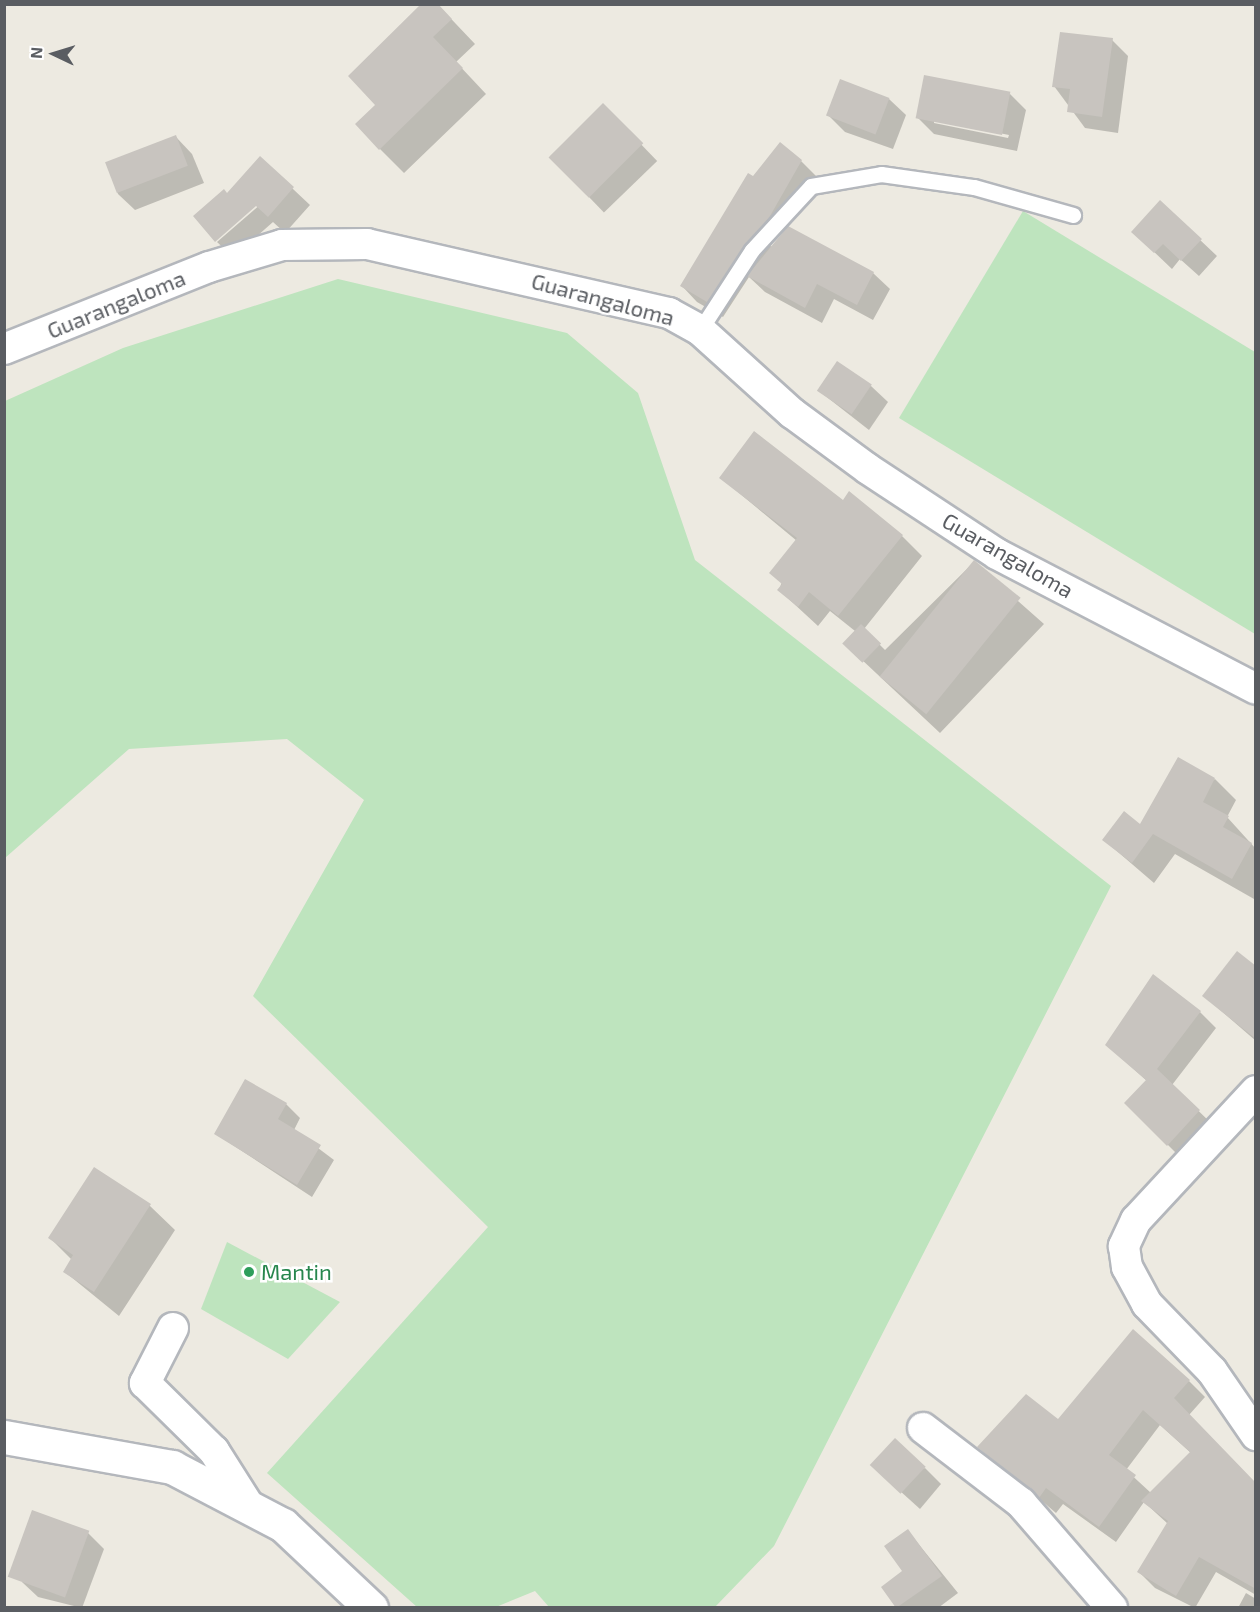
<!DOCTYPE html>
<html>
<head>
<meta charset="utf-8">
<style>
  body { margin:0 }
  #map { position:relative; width:1260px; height:1612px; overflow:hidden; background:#edeae1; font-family:"Exo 2",sans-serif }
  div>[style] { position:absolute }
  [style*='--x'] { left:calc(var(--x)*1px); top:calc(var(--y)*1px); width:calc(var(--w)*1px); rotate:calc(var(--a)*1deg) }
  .green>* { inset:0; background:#bee4be }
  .shadow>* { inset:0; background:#0003; transform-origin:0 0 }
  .building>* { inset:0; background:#c8c4bf; transform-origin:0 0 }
  .roads { filter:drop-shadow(2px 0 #b4b7bc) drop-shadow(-2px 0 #b4b7bc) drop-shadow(0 2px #b4b7bc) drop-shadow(0 -2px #b4b7bc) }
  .service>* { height:15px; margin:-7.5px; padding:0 7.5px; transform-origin:7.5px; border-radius:7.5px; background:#fff }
  .minor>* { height:30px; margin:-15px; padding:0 15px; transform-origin:15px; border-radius:15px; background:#fff }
  .secondary>* { height:33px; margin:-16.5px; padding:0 16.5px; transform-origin:16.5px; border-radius:16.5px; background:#fff }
  .dots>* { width:16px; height:16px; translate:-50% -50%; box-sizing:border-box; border:3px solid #fff; border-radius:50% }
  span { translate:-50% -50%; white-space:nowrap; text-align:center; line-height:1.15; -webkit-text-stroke:5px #fff; paint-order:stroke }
  .street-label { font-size:22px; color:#5a5d62 }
  .leisure-label { font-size:22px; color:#27864d }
  .left { translate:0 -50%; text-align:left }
  .frame { position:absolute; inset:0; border:6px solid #5a5d62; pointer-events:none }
  .north { position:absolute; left:24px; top:24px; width:60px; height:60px; -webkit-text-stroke:4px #fff; paint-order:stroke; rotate:274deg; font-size:16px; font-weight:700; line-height:24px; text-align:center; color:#5a5d62 }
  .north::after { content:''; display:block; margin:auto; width:21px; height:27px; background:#5a5d62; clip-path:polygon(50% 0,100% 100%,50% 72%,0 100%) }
</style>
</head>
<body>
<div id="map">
  <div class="green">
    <i style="clip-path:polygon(1023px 211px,1255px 352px,1255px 634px,899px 418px)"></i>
    <i style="clip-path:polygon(338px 279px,567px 333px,638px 393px,695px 560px,1111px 886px,774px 1546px,715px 1607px,549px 1607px,535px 1591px,496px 1607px,417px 1607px,267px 1473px,488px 1227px,253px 996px,364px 800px,287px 739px,129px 749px,5px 858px,5px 401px,123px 348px)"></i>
    <i style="clip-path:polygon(227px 1242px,340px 1302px,288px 1359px,201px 1309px)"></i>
  </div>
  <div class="shadow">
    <i style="clip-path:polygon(437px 4px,475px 44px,456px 62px,486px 94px,404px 173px,380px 149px,377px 105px)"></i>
    <i style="clip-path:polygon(1112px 40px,1128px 56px,1118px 133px,1085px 128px,1054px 86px)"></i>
    <i style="clip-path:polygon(evenodd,1010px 94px,1026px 110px,1017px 151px,934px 134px,917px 117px,1010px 94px,934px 120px,1009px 135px,1008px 138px,934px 123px,934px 120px)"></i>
    <i style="clip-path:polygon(889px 99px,906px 115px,893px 149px,845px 132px,828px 115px)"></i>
    <i style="left:603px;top:105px;width:78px;height:74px;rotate:46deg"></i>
    <i style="clip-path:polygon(176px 137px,192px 154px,204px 183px,135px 210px,118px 194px,107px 164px)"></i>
    <i style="clip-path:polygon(260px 158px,310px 205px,285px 233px,273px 222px,233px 257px,217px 242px,262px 203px,227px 195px)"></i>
    <i style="clip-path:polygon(801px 161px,817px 177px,770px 246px,873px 273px,890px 289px,873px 320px,834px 299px,822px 323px,765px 292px,749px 277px,723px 317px,697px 302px,682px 286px,754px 178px)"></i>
    <i style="clip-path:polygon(1160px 202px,1217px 256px,1199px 276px,1180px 259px,1172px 269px,1150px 248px)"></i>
    <i style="clip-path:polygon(871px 386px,888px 402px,869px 430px,819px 391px)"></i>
    <i style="clip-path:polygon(721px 478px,843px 502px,902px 536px,922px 556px,864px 629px,885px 650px,974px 562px,1044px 624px,940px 733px,844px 643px,855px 631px,830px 611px,818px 626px,779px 590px,797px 541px)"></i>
    <i style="clip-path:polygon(1215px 779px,1236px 800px,1227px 817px,1256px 849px,1254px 899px,1175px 854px,1154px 883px,1104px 840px,1141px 826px)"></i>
    <i style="clip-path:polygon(1256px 968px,1256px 1041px,1204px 996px)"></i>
    <i style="clip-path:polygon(1200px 1012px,1216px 1028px,1172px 1085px,1215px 1127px,1184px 1161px,1126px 1103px,1147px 1081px,1107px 1045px)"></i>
    <i style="clip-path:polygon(246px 1081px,286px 1104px,300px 1118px,294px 1130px,334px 1160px,312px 1197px,216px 1134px)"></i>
    <i style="clip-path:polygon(94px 1169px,150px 1206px,175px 1230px,119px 1316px,65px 1272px,72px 1260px,50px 1238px)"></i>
    <i style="clip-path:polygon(evenodd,1189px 1381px,1205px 1397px,1189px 1415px,1256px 1484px,1256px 1595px,1216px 1572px,1195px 1608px,1155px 1588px,1139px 1572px,1168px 1524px,1144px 1502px,1116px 1542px,1063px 1504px,1056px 1513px,979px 1447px,1189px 1381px,1160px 1425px,1191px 1453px,1151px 1493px,1126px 1470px,1160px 1425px)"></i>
    <i style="clip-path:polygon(925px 1468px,941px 1484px,920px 1509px,889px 1481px)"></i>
    <i style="clip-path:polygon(908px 1531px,958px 1593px,938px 1608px,897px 1608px,883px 1587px,904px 1572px)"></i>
    <i style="clip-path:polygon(88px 1533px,104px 1549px,82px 1608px,38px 1597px,22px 1582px)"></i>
    <i style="clip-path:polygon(1246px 1593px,1256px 1599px,1256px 1608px,1238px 1608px)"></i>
  </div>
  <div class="building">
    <i style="clip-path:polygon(421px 4px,438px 4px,452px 19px,433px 37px,463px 68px,379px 150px,355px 124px,375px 105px,348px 76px)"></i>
    <i style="clip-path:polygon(1060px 32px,1113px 38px,1102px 117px,1067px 112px,1070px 89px,1052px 87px)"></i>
    <i style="left:924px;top:75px;width:88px;height:44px;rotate:11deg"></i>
    <i style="left:840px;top:79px;width:53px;height:39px;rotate:21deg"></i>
    <i style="left:603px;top:103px;width:57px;height:77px;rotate:45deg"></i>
    <i style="left:176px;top:135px;width:33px;height:76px;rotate:69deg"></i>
    <i style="clip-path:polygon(780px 142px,802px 160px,770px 216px,707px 302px,680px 286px,748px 173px,753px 176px)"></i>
    <i style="clip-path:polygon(260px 156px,294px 187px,268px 217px,256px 206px,215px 242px,193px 216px,224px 189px,227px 193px)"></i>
    <i style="clip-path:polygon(1160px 200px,1202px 239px,1181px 261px,1163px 244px,1154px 253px,1131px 232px)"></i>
    <i style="clip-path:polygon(788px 226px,874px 272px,857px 305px,817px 284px,805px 308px,747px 276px)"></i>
    <i style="left:837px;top:361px;width:42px;height:36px;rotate:34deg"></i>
    <i style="clip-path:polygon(754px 431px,843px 500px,849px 491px,903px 535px,838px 616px,809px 592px,798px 607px,777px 590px,782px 584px,769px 573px,797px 538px,719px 478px)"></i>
    <i style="left:974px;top:560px;width:60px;height:150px;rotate:39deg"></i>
    <i style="left:861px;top:624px;width:28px;height:27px;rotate:44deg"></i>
    <i style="clip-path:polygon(1178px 757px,1215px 778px,1203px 802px,1229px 816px,1223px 827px,1252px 843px,1232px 879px,1153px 834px,1132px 863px,1102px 840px,1124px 811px,1140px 824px)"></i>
    <i style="clip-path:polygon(1237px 951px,1256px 966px,1256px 1039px,1202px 996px)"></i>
    <i style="clip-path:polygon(1153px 974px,1201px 1011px,1157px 1069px,1200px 1110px,1167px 1146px,1124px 1103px,1146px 1080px,1105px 1045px)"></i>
    <i style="clip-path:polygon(245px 1079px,287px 1103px,278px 1119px,321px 1145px,297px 1185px,214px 1134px)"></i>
    <i style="clip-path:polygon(94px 1167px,151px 1204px,94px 1292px,63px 1272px,73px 1255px,48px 1238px)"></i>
    <i style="clip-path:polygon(1133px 1329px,1190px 1380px,1174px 1398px,1256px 1483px,1256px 1589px,1199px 1557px,1176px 1596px,1137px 1572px,1168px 1521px,1141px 1501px,1190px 1452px,1143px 1410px,1109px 1455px,1136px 1475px,1099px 1527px,1046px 1488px,1039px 1498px,977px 1447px,1026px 1394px,1058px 1419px)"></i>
    <i style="left:895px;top:1438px;width:42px;height:37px;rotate:43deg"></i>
    <i style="left:32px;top:1510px;width:61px;height:71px;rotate:20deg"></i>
    <i style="clip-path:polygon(908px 1529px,942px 1576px,896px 1608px,881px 1587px,902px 1571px,884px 1546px)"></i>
  </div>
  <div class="roads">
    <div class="service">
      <i style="--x:700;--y:330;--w:95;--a:-57"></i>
      <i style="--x:752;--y:250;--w:87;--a:-47.3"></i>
      <i style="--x:811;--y:186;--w:71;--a:-9.7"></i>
      <i style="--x:881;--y:174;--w:94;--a:8"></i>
      <i style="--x:974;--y:187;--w:103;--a:15.8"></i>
    </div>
    <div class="minor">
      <i style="--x:4;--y:349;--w:221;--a:-21.8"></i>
      <i style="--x:209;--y:267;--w:76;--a:-16.8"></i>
      <i style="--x:282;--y:245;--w:85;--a:-0.7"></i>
      <i style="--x:367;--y:244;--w:310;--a:12.9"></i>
      <i style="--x:669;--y:313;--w:35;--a:29"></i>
      <i style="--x:700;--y:330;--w:124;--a:42.1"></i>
      <i style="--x:792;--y:413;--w:94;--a:36.4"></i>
      <i style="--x:868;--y:469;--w:154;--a:33.4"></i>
      <i style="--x:997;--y:554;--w:292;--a:27.5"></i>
      <i style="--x:1256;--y:1091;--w:176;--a:132.9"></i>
      <i style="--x:1136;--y:1220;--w:29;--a:115"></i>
      <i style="--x:1124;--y:1246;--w:21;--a:82"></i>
      <i style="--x:1127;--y:1267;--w:42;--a:61.6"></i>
      <i style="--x:1147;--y:1304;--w:93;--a:45.9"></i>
      <i style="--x:1212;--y:1371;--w:78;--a:55.5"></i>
      <i style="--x:173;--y:1328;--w:62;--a:117"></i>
      <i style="--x:145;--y:1383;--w:97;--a:44.6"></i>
      <i style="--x:214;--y:1451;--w:67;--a:57.7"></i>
      <i style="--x:923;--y:1428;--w:123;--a:37.4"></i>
      <i style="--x:1021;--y:1503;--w:139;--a:49.1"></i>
    </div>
    <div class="secondary">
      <i style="--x:4;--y:1437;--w:171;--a:10.1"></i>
      <i style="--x:172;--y:1467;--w:125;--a:27.6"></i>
      <i style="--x:283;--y:1525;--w:121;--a:43.3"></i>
    </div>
  </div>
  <div class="dots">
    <i style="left:249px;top:1272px;background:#2e9e5b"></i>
  </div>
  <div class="street-label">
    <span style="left:603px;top:299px;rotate:15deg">Guarangaloma</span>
    <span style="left:116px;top:304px;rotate:-22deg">Guarangaloma</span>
    <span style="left:1008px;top:555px;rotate:30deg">Guarangaloma</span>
  </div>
  <div class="leisure-label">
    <span class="left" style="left:261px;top:1272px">Mantin</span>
  </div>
  <div class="frame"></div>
  <div class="north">N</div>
</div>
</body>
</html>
